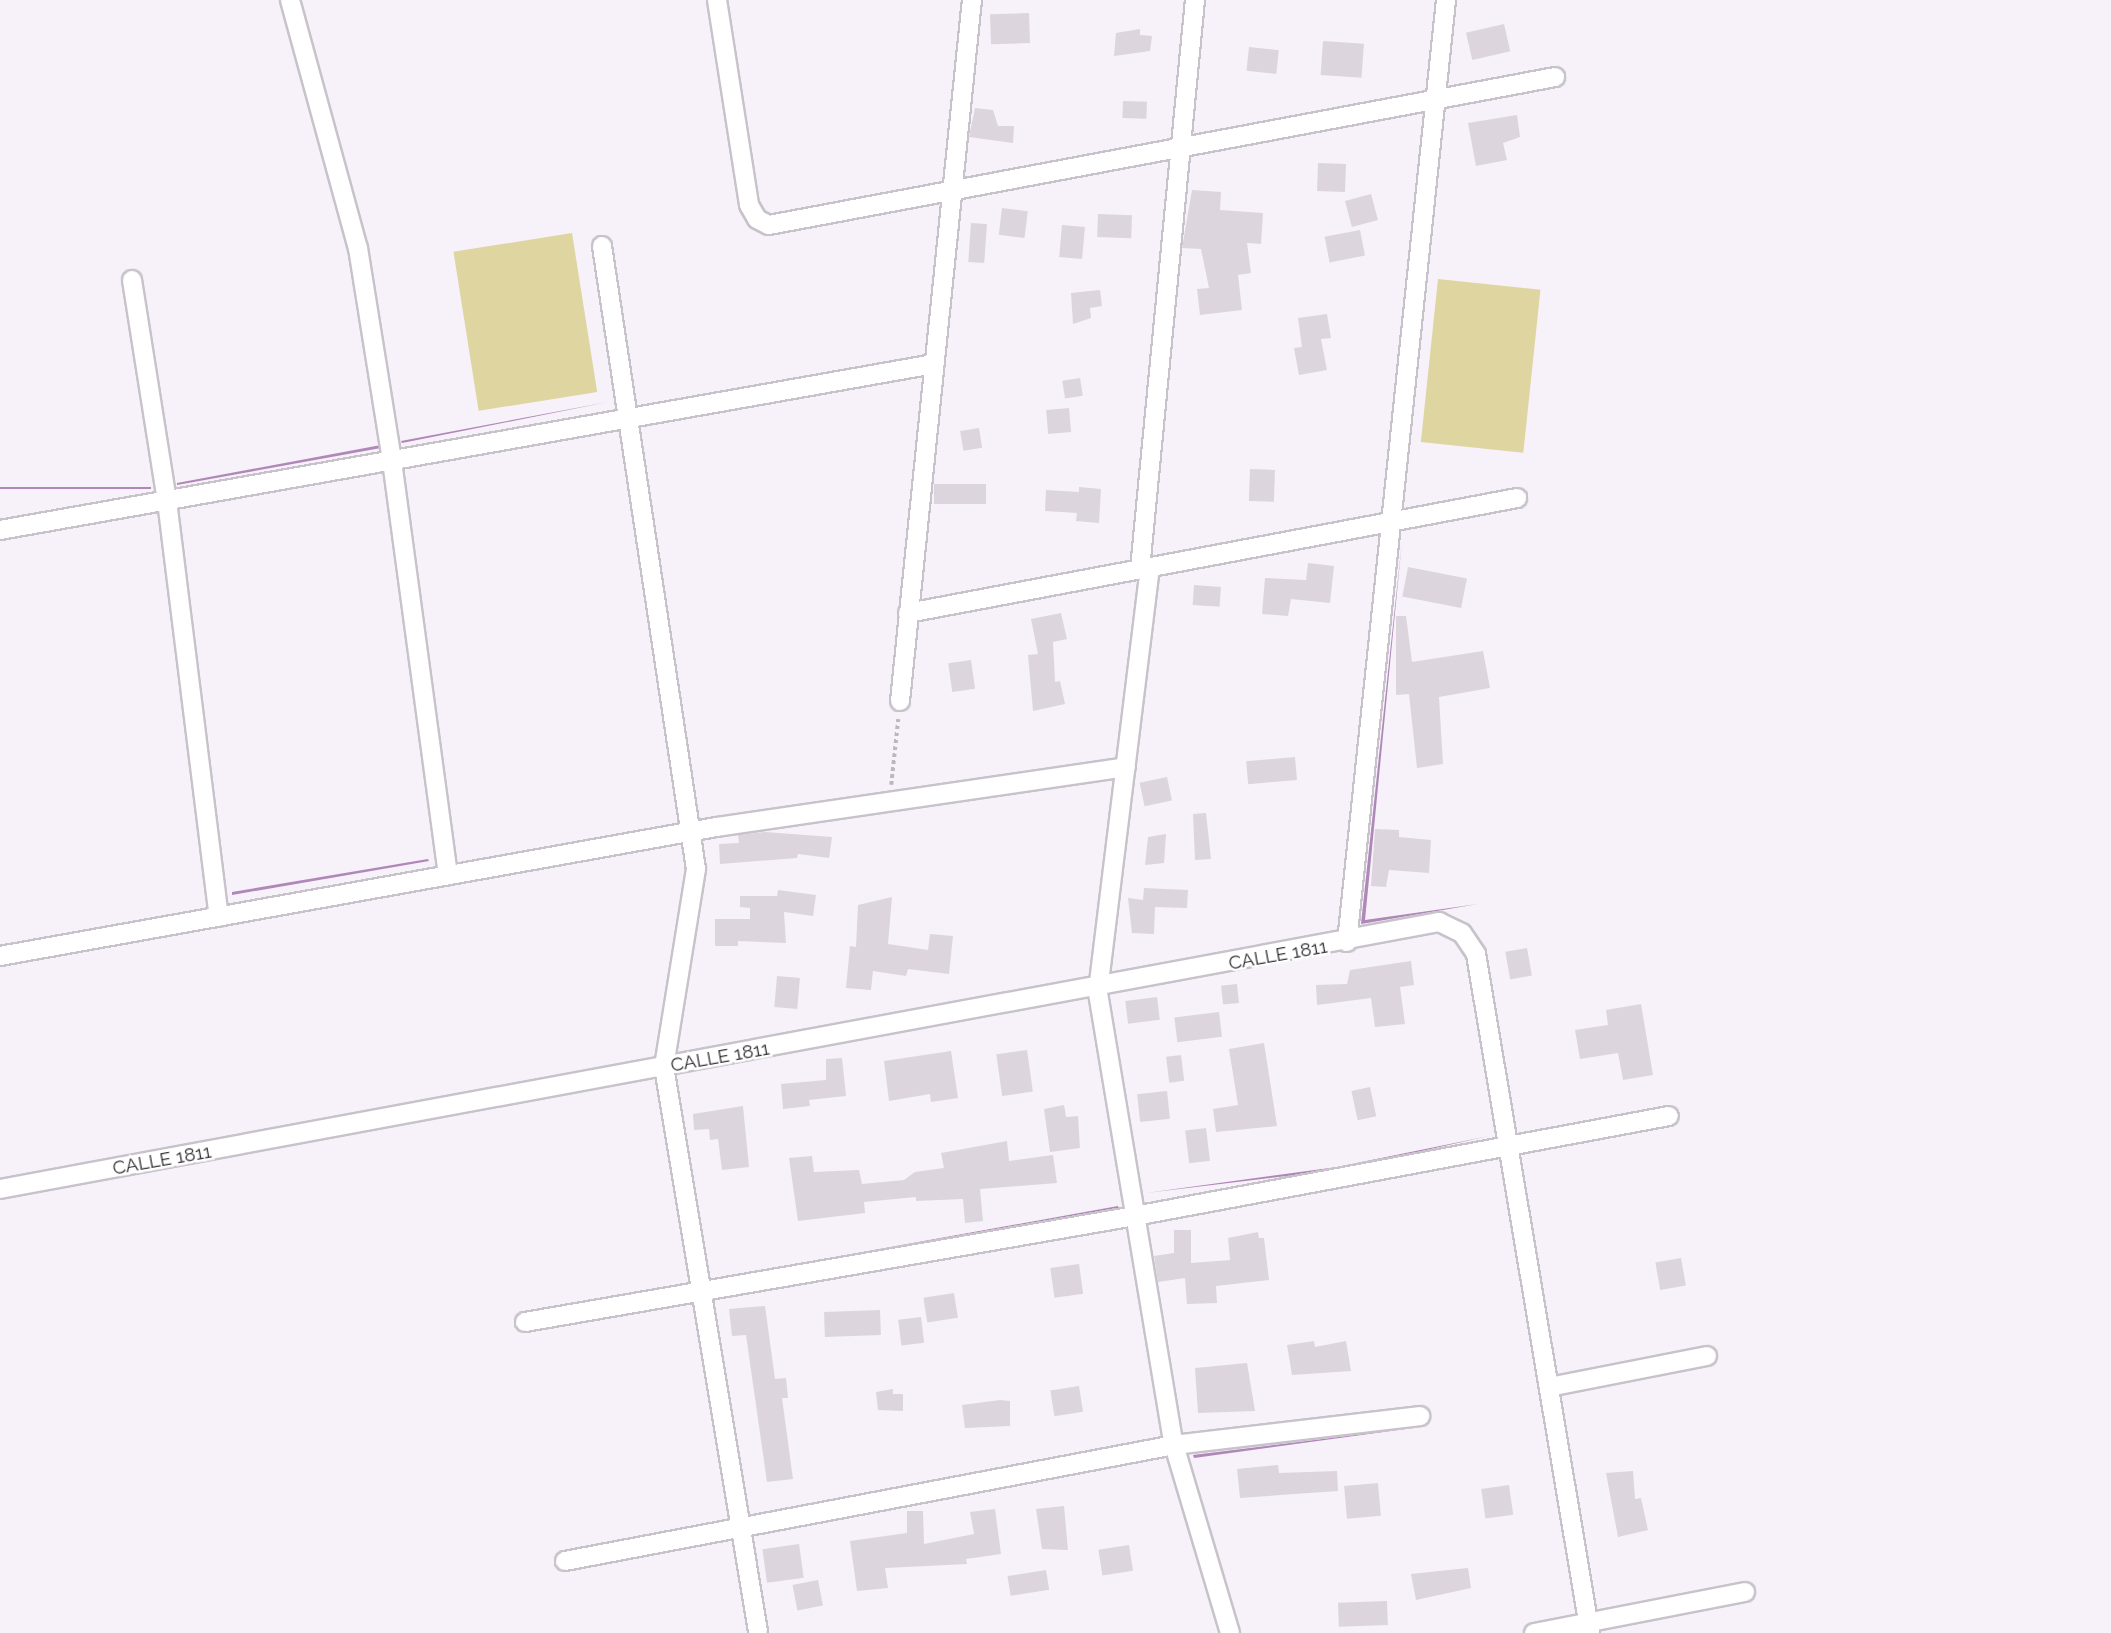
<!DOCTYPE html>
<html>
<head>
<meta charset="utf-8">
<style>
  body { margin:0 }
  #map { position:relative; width:2111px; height:1633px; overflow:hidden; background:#f7f1f9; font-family:Raleway,sans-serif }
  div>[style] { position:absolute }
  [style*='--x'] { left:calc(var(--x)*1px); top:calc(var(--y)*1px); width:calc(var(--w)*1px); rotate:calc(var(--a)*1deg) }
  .green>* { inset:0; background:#ded5a0; transform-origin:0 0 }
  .water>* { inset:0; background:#af87b8; transform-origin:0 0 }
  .building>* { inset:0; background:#dcd5dd; transform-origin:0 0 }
  .path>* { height:3.5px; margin-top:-1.75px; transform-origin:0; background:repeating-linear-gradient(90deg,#bbb7bd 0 3.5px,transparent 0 7px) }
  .roads { filter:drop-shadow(2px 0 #c8c2ca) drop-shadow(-2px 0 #c8c2ca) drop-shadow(0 2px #c8c2ca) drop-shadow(0 -2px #c8c2ca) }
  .street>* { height:18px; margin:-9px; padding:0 9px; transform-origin:9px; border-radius:9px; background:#fff }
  span { translate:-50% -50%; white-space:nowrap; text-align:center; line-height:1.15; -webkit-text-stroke:5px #fff; paint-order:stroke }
  .street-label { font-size:19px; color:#333134 }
</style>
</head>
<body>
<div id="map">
  <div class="green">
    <i style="left:572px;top:233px;width:161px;height:120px;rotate:81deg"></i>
    <i style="left:1438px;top:279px;width:103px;height:164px;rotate:6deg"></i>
  </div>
  <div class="water">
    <i style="clip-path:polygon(608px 402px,402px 443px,401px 441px)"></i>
    <i style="clip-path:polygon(381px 445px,381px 448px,177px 485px,177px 483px)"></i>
    <i style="left:151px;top:487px;width:2px;height:154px;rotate:90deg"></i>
    <i style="clip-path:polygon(1402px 541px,1365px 920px,1478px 904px,1361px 924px)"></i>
    <i style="clip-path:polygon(428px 859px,429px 861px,232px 895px,232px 892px)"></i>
    <i style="clip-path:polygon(1489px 1136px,1336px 1170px,1146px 1193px,1337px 1167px)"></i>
    <i style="clip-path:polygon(1118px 1206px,1119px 1209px,825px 1260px,824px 1259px)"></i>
    <i style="clip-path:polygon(1420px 1427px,1194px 1458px,1193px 1455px)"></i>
  </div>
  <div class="building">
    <i style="left:1029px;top:13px;width:30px;height:39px;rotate:88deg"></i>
    <i style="left:1504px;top:24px;width:28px;height:39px;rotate:77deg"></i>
    <i style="clip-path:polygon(1140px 29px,1140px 35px,1152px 36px,1150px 51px,1114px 56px,1116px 33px)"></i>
    <i style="left:1323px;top:41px;width:41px;height:34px;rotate:4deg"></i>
    <i style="left:1249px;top:47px;width:30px;height:24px;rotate:6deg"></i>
    <i style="left:1123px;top:101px;width:24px;height:17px;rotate:2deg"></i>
    <i style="clip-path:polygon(975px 108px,993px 110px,998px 126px,1014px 126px,1013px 143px,969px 137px)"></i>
    <i style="clip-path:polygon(1517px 115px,1520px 137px,1503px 143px,1507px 160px,1476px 166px,1468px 123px)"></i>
    <i style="left:1318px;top:163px;width:28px;height:28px;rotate:2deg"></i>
    <i style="clip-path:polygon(1192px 190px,1221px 192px,1220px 210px,1263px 213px,1261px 244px,1247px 243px,1251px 273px,1238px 275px,1242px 310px,1200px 315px,1197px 289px,1209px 288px,1201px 249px,1182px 248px)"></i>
    <i style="left:1371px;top:194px;width:27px;height:27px;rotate:75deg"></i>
    <i style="left:1002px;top:208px;width:26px;height:27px;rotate:7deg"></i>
    <i style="left:1098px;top:214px;width:34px;height:23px;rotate:2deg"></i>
    <i style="left:971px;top:223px;width:16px;height:39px;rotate:4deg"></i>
    <i style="left:1062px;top:225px;width:23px;height:32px;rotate:5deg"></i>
    <i style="left:1360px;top:230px;width:26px;height:36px;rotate:79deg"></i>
    <i style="clip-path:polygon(1100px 290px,1102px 306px,1090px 308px,1091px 318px,1073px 324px,1071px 293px)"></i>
    <i style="clip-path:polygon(1327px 314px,1331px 338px,1321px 339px,1327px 370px,1299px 375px,1294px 348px,1302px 347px,1298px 318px)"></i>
    <i style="left:1080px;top:378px;width:18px;height:18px;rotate:81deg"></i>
    <i style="left:1069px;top:408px;width:24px;height:23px;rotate:85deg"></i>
    <i style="left:979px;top:428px;width:20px;height:19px;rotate:81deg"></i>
    <i style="left:1250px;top:469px;width:25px;height:32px;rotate:2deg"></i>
    <i style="left:934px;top:484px;width:52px;height:20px"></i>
    <i style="clip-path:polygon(1079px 487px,1101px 489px,1099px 523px,1076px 521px,1077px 513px,1045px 511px,1046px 490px,1079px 492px)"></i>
    <i style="clip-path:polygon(1308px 563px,1334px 566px,1330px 603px,1291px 599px,1288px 616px,1262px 614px,1265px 578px,1306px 580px)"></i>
    <i style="left:1408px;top:567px;width:60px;height:30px;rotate:11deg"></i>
    <i style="left:1194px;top:585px;width:27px;height:20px;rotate:4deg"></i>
    <i style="clip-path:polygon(1061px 613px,1067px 639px,1053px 642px,1055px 682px,1060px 681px,1065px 704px,1033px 711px,1028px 655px,1038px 654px,1031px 619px)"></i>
    <i style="clip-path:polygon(1396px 616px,1406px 616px,1412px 662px,1483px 651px,1490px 688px,1439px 697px,1443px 764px,1417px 768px,1409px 694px,1396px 695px)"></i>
    <i style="left:971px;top:660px;width:29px;height:23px;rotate:82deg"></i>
    <i style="left:1295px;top:757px;width:23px;height:49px;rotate:85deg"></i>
    <i style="left:1167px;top:777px;width:24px;height:28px;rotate:78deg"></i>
    <i style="clip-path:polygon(1206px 813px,1211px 859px,1195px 860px,1193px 814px)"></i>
    <i style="clip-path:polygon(1375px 829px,1399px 830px,1399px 837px,1431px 840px,1429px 873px,1389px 870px,1386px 887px,1371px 886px)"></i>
    <i style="clip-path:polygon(765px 832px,832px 837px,829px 858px,798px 854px,797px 858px,720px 864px,719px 844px,739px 843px,738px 835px)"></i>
    <i style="clip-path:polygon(1166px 834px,1164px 863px,1145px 865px,1148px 837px)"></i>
    <i style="clip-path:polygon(1144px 888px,1188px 890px,1187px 908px,1155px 907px,1154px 934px,1132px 933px,1128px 898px,1143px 900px)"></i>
    <i style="clip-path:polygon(778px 890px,816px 895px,813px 916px,784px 912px,786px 943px,738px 941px,738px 946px,715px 946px,715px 919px,750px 919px,750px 908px,740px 907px,740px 896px,777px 896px)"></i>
    <i style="clip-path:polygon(892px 897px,888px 944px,928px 950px,930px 934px,953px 936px,949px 974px,908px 969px,906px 976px,873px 971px,871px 990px,846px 988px,850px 946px,856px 947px,858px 905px)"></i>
    <i style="left:1527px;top:948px;width:28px;height:22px;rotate:80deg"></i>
    <i style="clip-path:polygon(1411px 961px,1414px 985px,1400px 987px,1405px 1024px,1375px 1027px,1371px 998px,1317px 1005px,1316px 985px,1347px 984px,1350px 970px)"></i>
    <i style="left:777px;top:976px;width:23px;height:31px;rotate:5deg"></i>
    <i style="left:1237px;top:984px;width:19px;height:16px;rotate:84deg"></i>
    <i style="left:1157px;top:997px;width:23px;height:32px;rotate:83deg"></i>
    <i style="clip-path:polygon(1641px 1004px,1653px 1075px,1623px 1080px,1618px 1053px,1580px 1059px,1575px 1030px,1608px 1025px,1606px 1010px)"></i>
    <i style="left:1219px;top:1012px;width:25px;height:45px;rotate:83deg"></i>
    <i style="clip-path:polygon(1264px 1043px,1277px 1126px,1216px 1132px,1213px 1109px,1238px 1105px,1229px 1049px)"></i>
    <i style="left:1027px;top:1050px;width:42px;height:31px;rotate:82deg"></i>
    <i style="clip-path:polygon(951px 1051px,958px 1098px,931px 1102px,930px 1094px,889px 1101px,884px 1061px)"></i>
    <i style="left:1181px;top:1055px;width:26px;height:15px;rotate:83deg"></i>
    <i style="clip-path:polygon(842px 1058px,846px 1096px,809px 1100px,810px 1106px,783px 1109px,781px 1084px,826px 1080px,826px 1059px)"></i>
    <i style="left:1370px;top:1087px;width:30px;height:19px;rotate:78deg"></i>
    <i style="left:1167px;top:1091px;width:28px;height:30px;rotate:84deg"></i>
    <i style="clip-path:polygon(1064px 1105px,1066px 1117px,1078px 1116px,1080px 1148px,1050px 1152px,1044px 1109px)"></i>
    <i style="clip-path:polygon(743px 1106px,749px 1167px,722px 1170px,718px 1139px,710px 1140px,709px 1129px,694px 1130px,693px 1114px)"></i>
    <i style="left:1206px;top:1128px;width:33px;height:21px;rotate:83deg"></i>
    <i style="clip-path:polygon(1007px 1141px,1009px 1161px,1053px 1155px,1057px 1183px,980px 1189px,983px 1221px,965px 1223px,963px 1199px,916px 1201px,916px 1197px,864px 1202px,865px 1213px,798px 1221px,789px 1158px,812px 1156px,814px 1172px,859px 1170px,862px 1184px,904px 1180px,915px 1172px,944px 1168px,941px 1153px)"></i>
    <i style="clip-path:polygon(1174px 1230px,1191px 1230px,1191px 1263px,1230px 1260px,1228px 1238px,1258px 1232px,1259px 1238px,1264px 1238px,1269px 1280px,1216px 1286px,1217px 1303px,1187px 1304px,1185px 1278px,1158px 1282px,1154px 1256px,1174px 1253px)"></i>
    <i style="left:1681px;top:1258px;width:28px;height:26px;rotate:80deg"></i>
    <i style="left:1079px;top:1264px;width:30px;height:29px;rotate:82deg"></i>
    <i style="left:954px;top:1293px;width:25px;height:31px;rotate:81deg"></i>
    <i style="clip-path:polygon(765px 1306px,775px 1379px,786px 1378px,788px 1398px,782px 1398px,793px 1479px,767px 1482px,746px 1335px,732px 1336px,729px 1309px)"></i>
    <i style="left:880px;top:1310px;width:25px;height:56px;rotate:88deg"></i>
    <i style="left:921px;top:1317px;width:26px;height:23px;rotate:83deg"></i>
    <i style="clip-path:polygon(1314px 1341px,1315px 1347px,1346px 1341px,1351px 1371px,1292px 1375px,1287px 1345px)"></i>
    <i style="clip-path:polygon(1247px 1363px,1255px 1411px,1198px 1413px,1195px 1368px)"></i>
    <i style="left:1079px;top:1386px;width:26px;height:29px;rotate:81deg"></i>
    <i style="clip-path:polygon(893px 1389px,893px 1394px,903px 1394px,903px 1411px,878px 1410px,876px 1392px)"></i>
    <i style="clip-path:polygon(1000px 1400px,1010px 1401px,1010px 1426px,965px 1428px,962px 1405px)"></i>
    <i style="clip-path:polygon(1278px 1465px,1279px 1473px,1337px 1471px,1338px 1491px,1240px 1498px,1237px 1469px)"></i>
    <i style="clip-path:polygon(1633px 1471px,1635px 1499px,1641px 1498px,1648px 1530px,1618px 1537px,1606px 1473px)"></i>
    <i style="left:1378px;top:1483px;width:33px;height:34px;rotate:85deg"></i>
    <i style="left:1509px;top:1485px;width:30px;height:28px;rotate:82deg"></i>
    <i style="clip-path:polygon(1064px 1506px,1068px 1550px,1042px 1549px,1036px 1509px)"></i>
    <i style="clip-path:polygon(995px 1509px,1001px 1554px,966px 1559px,967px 1564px,885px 1568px,888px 1588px,857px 1591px,850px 1541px,907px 1533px,907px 1511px,923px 1511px,924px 1544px,974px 1534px,970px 1512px)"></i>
    <i style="left:799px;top:1544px;width:34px;height:37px;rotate:82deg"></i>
    <i style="left:1129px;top:1545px;width:26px;height:31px;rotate:81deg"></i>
    <i style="clip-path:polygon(1468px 1568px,1471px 1588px,1416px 1600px,1411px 1574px)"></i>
    <i style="left:1046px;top:1570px;width:20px;height:39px;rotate:81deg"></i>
    <i style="left:818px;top:1580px;width:26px;height:26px;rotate:79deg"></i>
    <i style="left:1387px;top:1601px;width:24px;height:49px;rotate:88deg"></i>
  </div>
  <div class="path">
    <i style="--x:891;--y:785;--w:66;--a:-83.9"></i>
  </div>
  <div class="roads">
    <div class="street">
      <i style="--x:290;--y:0;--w:257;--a:74.7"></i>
      <i style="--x:358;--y:248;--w:216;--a:80.9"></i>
      <i style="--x:392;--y:461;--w:418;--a:82.3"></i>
      <i style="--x:717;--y:0;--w:207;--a:81.1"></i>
      <i style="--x:749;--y:205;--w:16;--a:60"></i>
      <i style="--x:757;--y:219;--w:13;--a:27"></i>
      <i style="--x:769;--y:225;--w:800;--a:-10.66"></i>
      <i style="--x:602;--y:246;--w:630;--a:81.42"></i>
      <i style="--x:696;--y:869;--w:201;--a:99.2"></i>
      <i style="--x:664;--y:1067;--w:572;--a:80.54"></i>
      <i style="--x:132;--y:280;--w:224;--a:81"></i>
      <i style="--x:167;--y:501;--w:419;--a:82.9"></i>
      <i style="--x:0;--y:530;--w:949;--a:-10.08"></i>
      <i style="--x:1150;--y:567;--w:429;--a:97"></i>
      <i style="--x:1098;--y:993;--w:458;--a:80.5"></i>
      <i style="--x:1174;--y:1445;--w:196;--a:73.4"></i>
      <i style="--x:1140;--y:569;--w:572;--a:-84.48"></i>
      <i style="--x:908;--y:613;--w:620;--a:-10.69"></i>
      <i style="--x:900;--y:701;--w:705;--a:-84.14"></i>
      <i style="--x:1347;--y:942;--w:947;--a:-84"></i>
      <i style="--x:0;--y:956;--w:728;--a:-10.21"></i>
      <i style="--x:716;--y:827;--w:414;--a:-8.3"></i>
      <i style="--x:0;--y:1189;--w:1464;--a:-10.51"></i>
      <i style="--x:1439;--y:922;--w:25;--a:26"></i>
      <i style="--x:1462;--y:933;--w:25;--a:56"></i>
      <i style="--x:1476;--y:954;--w:689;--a:80.47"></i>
      <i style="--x:525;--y:1322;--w:619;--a:-9.86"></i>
      <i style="--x:1135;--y:1216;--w:543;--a:-10.61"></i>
      <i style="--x:1549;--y:1387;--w:161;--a:-11.1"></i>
      <i style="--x:565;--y:1561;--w:620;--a:-10.78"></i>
      <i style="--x:1174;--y:1445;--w:248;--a:-6.7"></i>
      <i style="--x:1534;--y:1633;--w:215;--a:-11"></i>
    </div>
  </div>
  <div class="street-label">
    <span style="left:1278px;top:955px;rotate:-10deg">CALLE 1811</span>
    <span style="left:720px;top:1057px;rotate:-10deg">CALLE 1811</span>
    <span style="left:162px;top:1160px;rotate:-10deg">CALLE 1811</span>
  </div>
</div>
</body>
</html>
